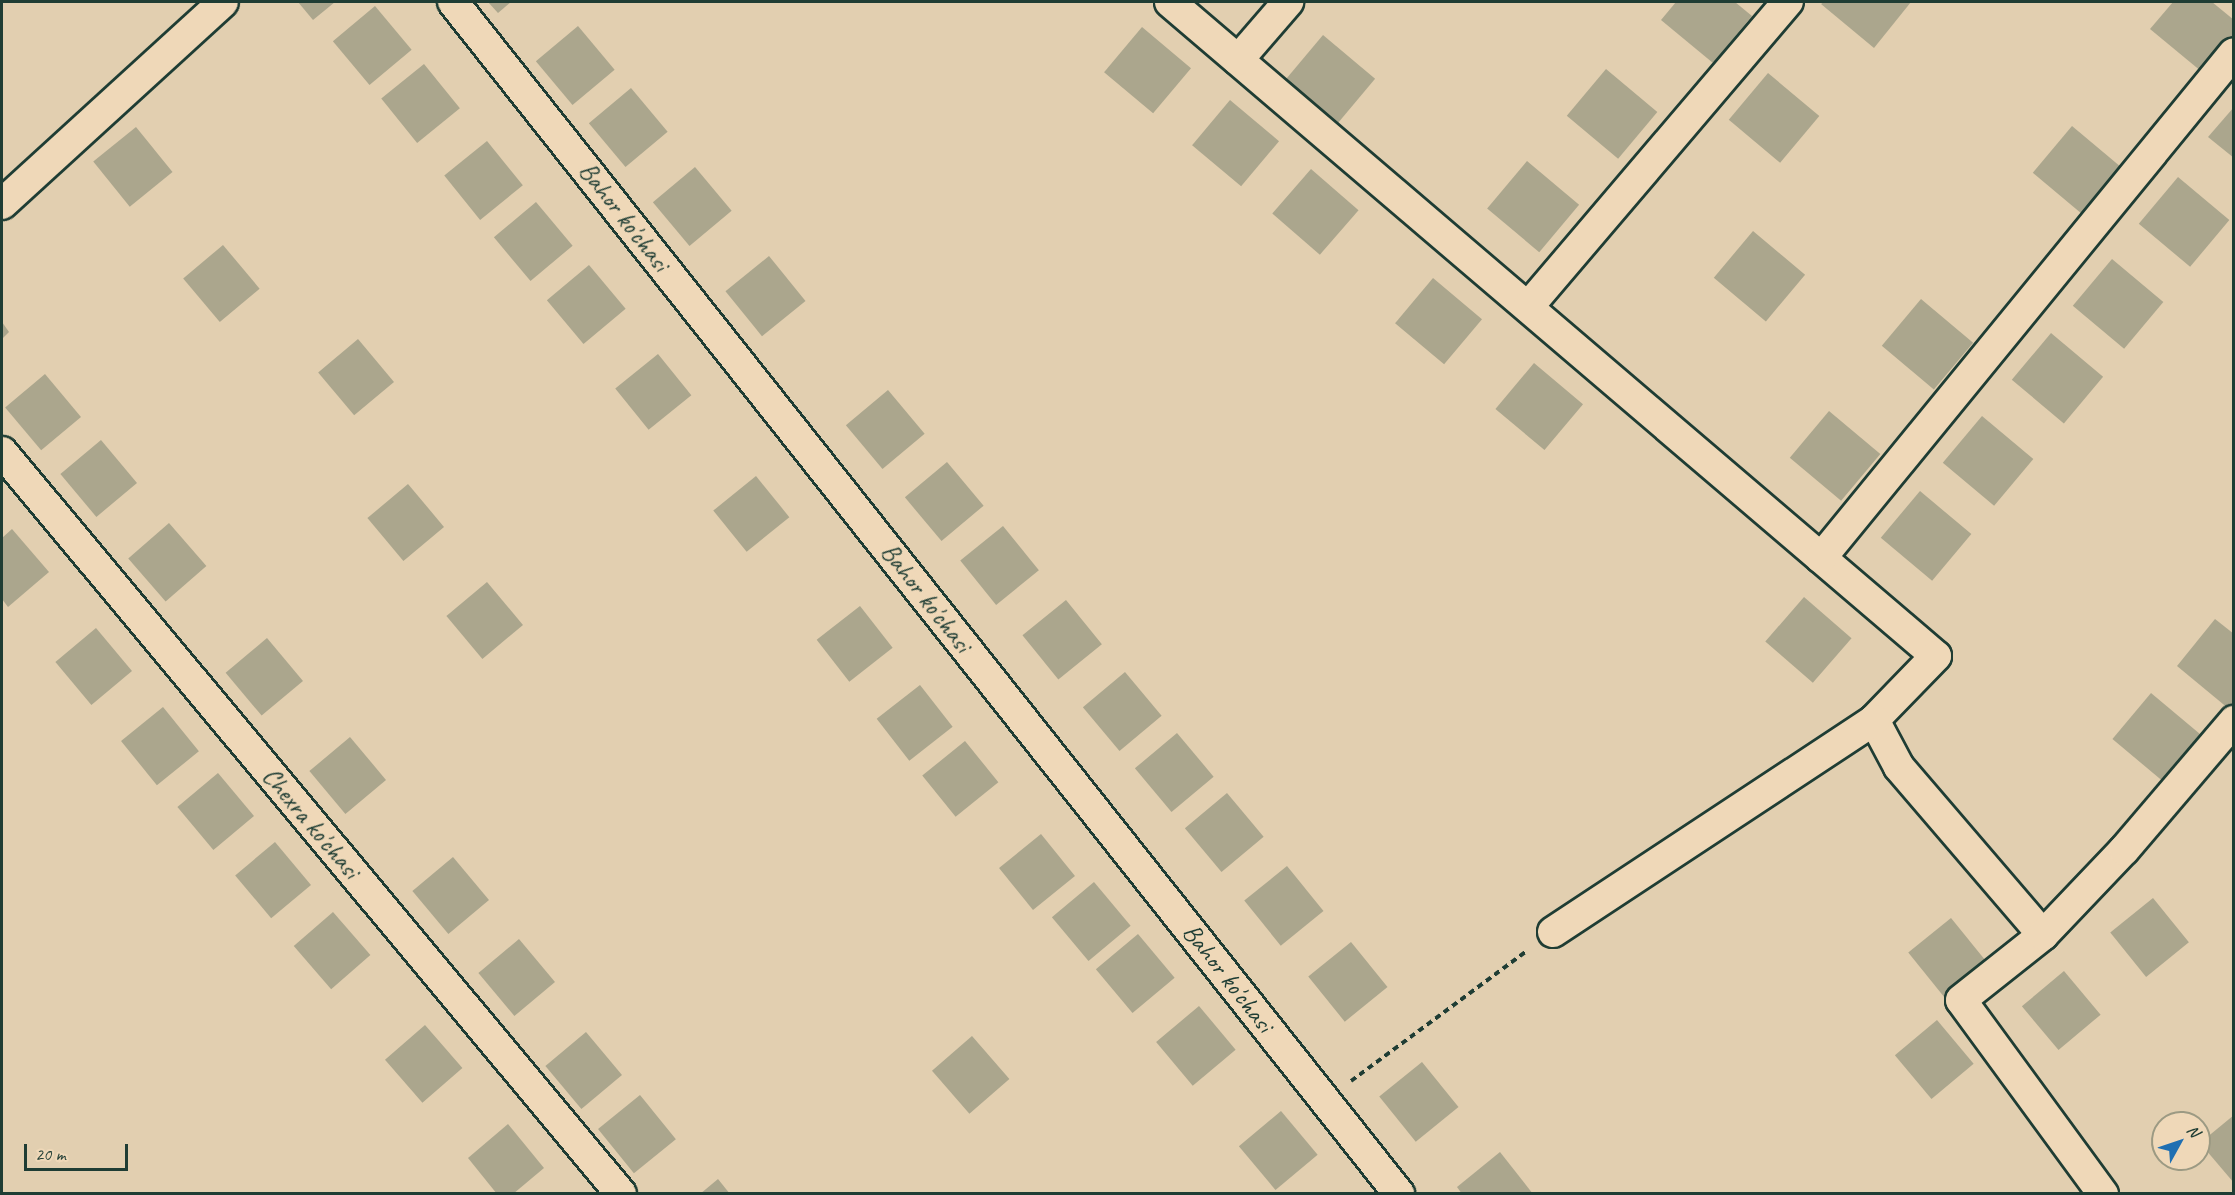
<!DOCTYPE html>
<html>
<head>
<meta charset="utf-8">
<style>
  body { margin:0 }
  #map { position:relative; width:2235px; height:1195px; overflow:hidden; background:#e2cfb0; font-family:Caveat,sans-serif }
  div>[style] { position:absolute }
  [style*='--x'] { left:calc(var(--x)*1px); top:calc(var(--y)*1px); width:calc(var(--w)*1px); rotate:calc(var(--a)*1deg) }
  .building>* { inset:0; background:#aba68d; transform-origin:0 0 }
  .path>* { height:4px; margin-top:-2px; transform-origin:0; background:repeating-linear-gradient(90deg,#1f3d34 0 6px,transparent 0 10.5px) }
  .roads { filter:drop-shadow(2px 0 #1f3d34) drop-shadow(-2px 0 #1f3d34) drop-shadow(0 2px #1f3d34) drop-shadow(0 -2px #1f3d34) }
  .minor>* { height:30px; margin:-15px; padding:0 15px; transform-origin:15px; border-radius:15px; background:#efd8b8 }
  span { translate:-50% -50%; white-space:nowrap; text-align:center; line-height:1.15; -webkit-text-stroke:6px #efd8b8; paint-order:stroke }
  .street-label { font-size:26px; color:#1f3d34 }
  .frame { position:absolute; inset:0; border:3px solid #1f3d34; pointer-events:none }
  .north { position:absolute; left:2151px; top:1111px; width:60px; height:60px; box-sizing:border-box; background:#efd8b8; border:2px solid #9c9a83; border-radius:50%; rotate:50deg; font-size:16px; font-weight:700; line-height:24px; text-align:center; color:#1f3d34 }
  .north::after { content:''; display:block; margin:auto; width:21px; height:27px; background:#1f6fb2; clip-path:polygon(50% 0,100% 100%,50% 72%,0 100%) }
  .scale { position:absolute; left:24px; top:1144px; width:104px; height:27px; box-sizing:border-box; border:3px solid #1f3d34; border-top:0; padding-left:8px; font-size:18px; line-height:21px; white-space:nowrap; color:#1f3d34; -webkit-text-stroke:4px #efd8b8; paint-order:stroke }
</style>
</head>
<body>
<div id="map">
  <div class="building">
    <i style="clip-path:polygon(298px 2px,335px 2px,313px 20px)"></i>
    <i style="clip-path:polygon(488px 2px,511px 2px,498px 13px)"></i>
    <i style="clip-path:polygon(1676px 2px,1735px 2px,1752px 16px,1713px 63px,1661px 20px)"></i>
    <i style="clip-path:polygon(1824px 2px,1911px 2px,1874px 48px,1821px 4px)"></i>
    <i style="clip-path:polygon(2173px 2px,2212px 2px,2234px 20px,2234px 34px,2202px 72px,2150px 29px)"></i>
    <i style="left:375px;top:6px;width:57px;height:55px;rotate:50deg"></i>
    <i style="left:578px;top:26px;width:57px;height:55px;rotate:50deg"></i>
    <i style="left:1142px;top:27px;width:64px;height:59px;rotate:40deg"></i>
    <i style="left:1323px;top:35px;width:68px;height:62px;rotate:40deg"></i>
    <i style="left:424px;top:64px;width:57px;height:55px;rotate:51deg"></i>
    <i style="left:1606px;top:69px;width:67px;height:61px;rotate:40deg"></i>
    <i style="left:1768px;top:73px;width:67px;height:61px;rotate:40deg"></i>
    <i style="left:631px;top:88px;width:57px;height:55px;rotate:50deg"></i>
    <i style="left:1230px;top:100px;width:64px;height:59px;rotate:40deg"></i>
    <i style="clip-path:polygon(2234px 107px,2234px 158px,2208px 137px)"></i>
    <i style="left:2072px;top:126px;width:67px;height:61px;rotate:40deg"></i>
    <i style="left:136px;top:127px;width:58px;height:55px;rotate:51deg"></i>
    <i style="left:487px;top:141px;width:57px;height:55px;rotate:51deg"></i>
    <i style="left:1527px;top:161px;width:68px;height:62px;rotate:40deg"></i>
    <i style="left:695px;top:167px;width:57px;height:55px;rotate:50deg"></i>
    <i style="left:1311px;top:169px;width:63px;height:59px;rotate:41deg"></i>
    <i style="left:2178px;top:177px;width:67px;height:61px;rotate:40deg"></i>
    <i style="left:536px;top:202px;width:57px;height:55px;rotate:50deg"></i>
    <i style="left:1753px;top:231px;width:68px;height:61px;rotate:40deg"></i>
    <i style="left:223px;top:245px;width:57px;height:52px;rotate:50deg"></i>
    <i style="left:769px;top:256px;width:58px;height:56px;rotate:51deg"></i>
    <i style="left:2112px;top:259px;width:67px;height:61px;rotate:40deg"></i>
    <i style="left:589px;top:265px;width:57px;height:55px;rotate:50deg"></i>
    <i style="left:1433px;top:278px;width:64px;height:59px;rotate:40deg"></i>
    <i style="left:1921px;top:299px;width:68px;height:61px;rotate:40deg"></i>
    <i style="clip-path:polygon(2px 322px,9px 332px,2px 339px)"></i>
    <i style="left:2051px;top:333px;width:68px;height:61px;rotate:40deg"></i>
    <i style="left:358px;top:339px;width:56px;height:52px;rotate:50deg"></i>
    <i style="left:658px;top:354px;width:53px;height:55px;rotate:51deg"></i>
    <i style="left:1534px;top:363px;width:64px;height:60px;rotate:40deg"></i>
    <i style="left:45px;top:374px;width:56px;height:52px;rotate:50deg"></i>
    <i style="left:888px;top:390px;width:57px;height:55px;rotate:50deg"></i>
    <i style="left:1829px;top:411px;width:67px;height:61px;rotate:40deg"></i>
    <i style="left:1982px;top:416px;width:67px;height:61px;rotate:40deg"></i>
    <i style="left:101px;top:440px;width:56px;height:53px;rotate:50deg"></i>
    <i style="left:947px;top:462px;width:57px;height:55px;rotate:50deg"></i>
    <i style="left:756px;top:476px;width:53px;height:55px;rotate:51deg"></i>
    <i style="left:408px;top:484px;width:56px;height:53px;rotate:50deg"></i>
    <i style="left:1920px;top:491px;width:67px;height:61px;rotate:40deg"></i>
    <i style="left:169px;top:523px;width:57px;height:54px;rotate:49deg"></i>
    <i style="left:1003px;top:526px;width:57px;height:55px;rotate:51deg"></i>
    <i style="clip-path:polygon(12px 529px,49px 572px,8px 607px,2px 599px,2px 538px)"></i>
    <i style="left:487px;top:582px;width:56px;height:53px;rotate:50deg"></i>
    <i style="left:1804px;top:597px;width:63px;height:59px;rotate:41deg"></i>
    <i style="left:1066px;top:600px;width:57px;height:56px;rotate:51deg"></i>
    <i style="left:860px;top:606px;width:53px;height:55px;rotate:52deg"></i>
    <i style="clip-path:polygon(2215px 619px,2234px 634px,2234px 703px,2229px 709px,2177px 666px)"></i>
    <i style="left:96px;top:628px;width:56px;height:53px;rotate:50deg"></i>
    <i style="left:267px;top:638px;width:56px;height:54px;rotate:50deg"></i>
    <i style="left:1125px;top:672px;width:57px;height:55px;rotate:50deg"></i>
    <i style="left:920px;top:685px;width:53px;height:55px;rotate:52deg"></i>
    <i style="left:2151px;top:693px;width:69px;height:60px;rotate:40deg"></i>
    <i style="left:163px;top:707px;width:57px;height:54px;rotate:51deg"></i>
    <i style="left:1177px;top:733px;width:57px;height:55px;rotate:50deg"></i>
    <i style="left:350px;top:737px;width:56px;height:53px;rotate:50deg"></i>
    <i style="left:965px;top:741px;width:53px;height:55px;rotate:51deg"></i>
    <i style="left:218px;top:773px;width:56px;height:53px;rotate:50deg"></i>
    <i style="left:1227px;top:793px;width:57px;height:55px;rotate:50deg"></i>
    <i style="left:1041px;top:834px;width:54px;height:54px;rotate:51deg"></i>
    <i style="left:275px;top:842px;width:56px;height:52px;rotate:50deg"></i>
    <i style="left:453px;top:857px;width:56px;height:53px;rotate:50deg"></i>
    <i style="left:1287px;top:866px;width:58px;height:55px;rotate:51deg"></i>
    <i style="left:1094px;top:882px;width:57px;height:55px;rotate:50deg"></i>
    <i style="left:2153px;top:898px;width:57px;height:55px;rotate:51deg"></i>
    <i style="left:333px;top:912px;width:57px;height:52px;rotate:49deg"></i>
    <i style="left:1951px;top:918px;width:58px;height:55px;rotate:51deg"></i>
    <i style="left:1138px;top:934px;width:57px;height:55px;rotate:50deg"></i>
    <i style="left:519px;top:939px;width:56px;height:53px;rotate:50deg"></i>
    <i style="left:1351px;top:942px;width:58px;height:55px;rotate:51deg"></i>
    <i style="left:2064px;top:971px;width:57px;height:55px;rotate:50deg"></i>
    <i style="left:1199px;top:1006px;width:57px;height:56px;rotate:50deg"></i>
    <i style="left:1937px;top:1020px;width:57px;height:55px;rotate:50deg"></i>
    <i style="left:425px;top:1025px;width:57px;height:53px;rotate:49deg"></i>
    <i style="left:586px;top:1032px;width:56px;height:53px;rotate:50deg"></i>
    <i style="left:972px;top:1036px;width:57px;height:53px;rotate:49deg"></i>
    <i style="left:1422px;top:1062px;width:58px;height:55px;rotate:51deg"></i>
    <i style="left:640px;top:1095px;width:57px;height:54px;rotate:51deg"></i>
    <i style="left:1281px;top:1111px;width:57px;height:55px;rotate:50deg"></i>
    <i style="clip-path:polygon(2234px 1115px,2234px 1183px,2200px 1143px)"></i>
    <i style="clip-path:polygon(508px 1124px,544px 1168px,513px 1194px,497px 1194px,468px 1158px)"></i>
    <i style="clip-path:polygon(1500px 1152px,1533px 1194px,1462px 1194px,1457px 1187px)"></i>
    <i style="clip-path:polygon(718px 1179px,730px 1194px,700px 1194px)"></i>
  </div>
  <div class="path">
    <i style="--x:1351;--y:1081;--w:220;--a:-36.5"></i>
  </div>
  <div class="roads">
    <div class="minor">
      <i style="--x:453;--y:2;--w:1522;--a:51.56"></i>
      <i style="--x:1170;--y:2;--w:1007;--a:40.49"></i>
      <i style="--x:1936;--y:656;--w:89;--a:134.1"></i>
      <i style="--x:1874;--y:720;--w:53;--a:62"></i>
      <i style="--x:1899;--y:767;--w:221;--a:49.4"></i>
      <i style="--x:1238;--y:60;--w:77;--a:-49.2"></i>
      <i style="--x:2;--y:204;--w:299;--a:-42.4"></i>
      <i style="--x:1528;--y:307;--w:401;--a:-49.6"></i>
      <i style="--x:2;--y:452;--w:966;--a:50.16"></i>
      <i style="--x:1821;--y:558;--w:652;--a:-50.72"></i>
      <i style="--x:1553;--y:932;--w:385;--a:-33.4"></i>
      <i style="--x:2103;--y:1194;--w:240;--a:-126.2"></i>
      <i style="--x:1961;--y:1000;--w:105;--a:-38.4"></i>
      <i style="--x:2043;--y:935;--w:117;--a:-46.4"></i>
      <i style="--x:2124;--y:850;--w:170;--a:-49.5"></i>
    </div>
  </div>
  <div class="street-label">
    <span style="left:624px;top:217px;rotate:52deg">Bahor ko'chasi</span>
    <span style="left:926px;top:598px;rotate:52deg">Bahor ko'chasi</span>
    <span style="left:311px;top:823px;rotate:50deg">Chexra ko'chasi</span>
    <span style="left:1228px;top:978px;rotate:52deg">Bahor ko'chasi</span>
  </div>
  <div class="frame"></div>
  <div class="north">N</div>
  <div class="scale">20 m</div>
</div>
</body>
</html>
